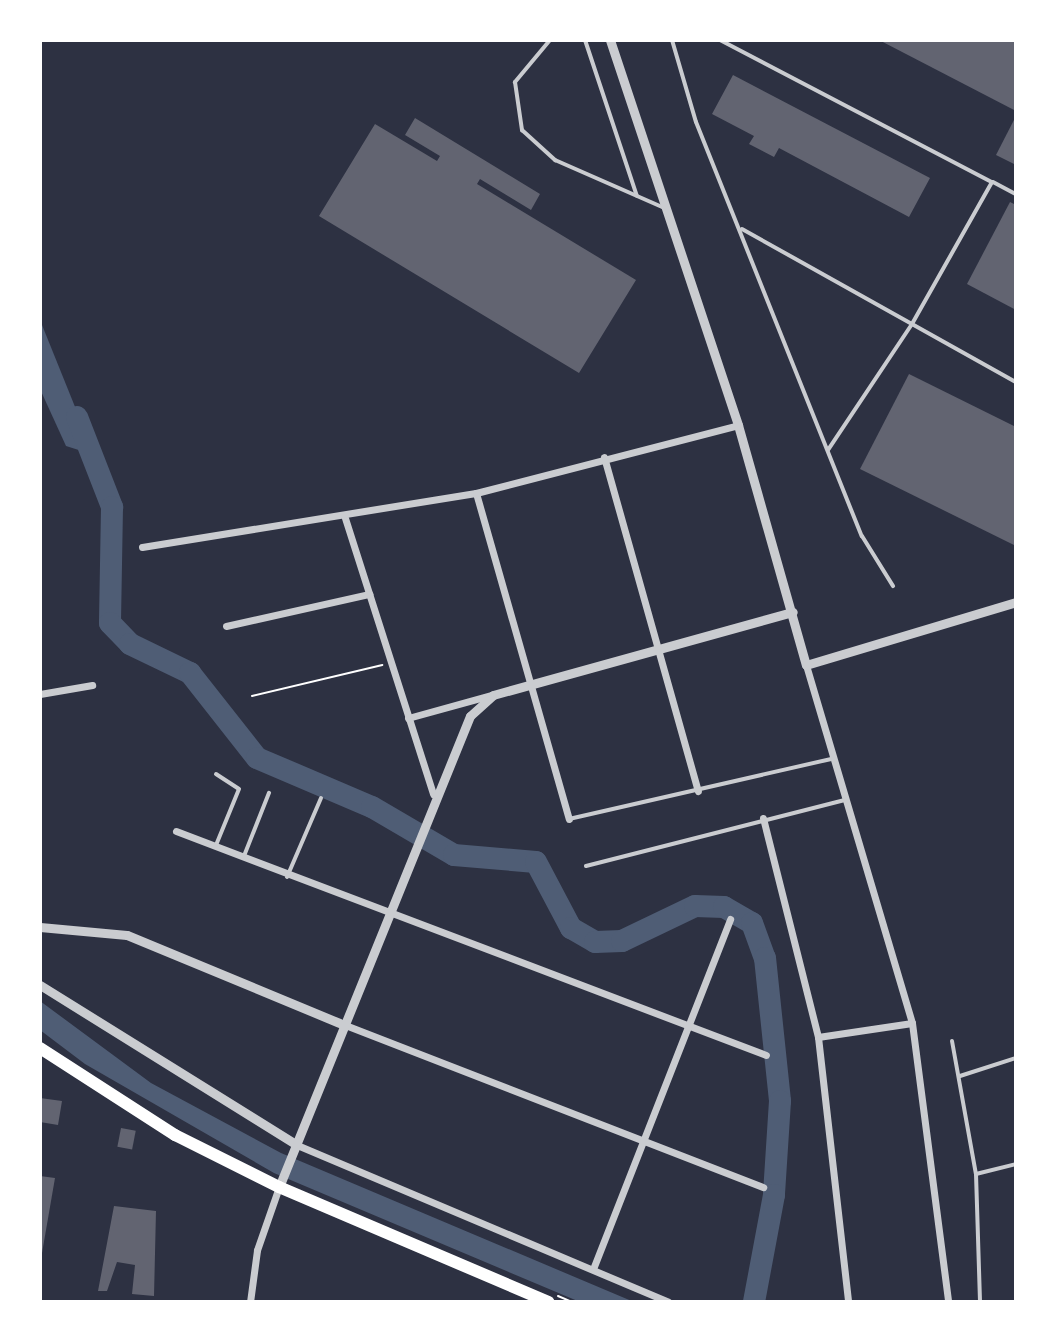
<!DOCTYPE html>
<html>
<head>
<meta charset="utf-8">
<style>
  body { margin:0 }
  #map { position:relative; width:1056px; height:1342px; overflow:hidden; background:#2d3142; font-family:"Asap Condensed",sans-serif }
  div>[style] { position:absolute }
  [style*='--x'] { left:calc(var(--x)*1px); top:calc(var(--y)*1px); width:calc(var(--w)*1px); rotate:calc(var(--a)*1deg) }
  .water>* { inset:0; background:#4f5d75 }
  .river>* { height:22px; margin:-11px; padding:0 11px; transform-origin:11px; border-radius:11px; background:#4f5d75 }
  .building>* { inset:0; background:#626471; transform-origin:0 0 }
  .path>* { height:2px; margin:-1px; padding:0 1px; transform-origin:1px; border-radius:1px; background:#fff }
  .service>* { height:4px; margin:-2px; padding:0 2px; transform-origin:2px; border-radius:2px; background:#caccd0 }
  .minor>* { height:7px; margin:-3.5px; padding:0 3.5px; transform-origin:3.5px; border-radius:3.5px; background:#caccd0 }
  .tertiary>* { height:9px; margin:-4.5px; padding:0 4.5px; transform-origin:4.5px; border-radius:4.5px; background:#caccd0 }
  .primary>* { height:12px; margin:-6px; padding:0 6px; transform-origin:6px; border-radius:6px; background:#fff }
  span { translate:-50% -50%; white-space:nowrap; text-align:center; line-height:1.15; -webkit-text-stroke:6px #fff; paint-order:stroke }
  .frame { position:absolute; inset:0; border:42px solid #fff; pointer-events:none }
</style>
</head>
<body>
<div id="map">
  <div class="water">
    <i style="clip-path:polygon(40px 320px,90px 444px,85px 452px,66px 446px,40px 389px)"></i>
    <i style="clip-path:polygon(40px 1001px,151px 1083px,281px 1153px,634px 1302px,580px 1302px,274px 1173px,85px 1064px,40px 1030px)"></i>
  </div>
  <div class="river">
    <i style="--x:77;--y:417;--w:97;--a:68.7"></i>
    <i style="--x:112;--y:507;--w:116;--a:91"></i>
    <i style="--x:110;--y:623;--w:29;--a:46"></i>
    <i style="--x:130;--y:644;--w:67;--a:25.8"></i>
    <i style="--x:190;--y:673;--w:108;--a:51.8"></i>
    <i style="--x:257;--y:758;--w:125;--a:23.1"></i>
    <i style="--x:372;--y:807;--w:95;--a:30.3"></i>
    <i style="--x:454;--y:855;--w:82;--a:4.9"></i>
    <i style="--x:536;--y:862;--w:75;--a:62.1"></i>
    <i style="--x:571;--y:928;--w:28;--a:30"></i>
    <i style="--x:595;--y:942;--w:27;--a:-2"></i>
    <i style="--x:622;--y:941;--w:81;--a:-25.6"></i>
    <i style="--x:695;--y:906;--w:29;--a:2"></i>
    <i style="--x:724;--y:907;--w:32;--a:30"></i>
    <i style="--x:752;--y:923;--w:37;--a:70"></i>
    <i style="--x:765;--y:958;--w:144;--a:84"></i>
    <i style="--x:780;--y:1101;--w:94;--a:93.7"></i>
    <i style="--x:774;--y:1195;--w:109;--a:100.6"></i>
  </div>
  <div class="building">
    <i style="clip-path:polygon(879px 40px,1016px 40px,1016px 111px)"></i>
    <i style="clip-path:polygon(733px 75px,930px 178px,909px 217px,779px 148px,774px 157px,749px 144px,754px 136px,712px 114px)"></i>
    <i style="clip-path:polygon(1016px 116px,1016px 165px,996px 155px)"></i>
    <i style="clip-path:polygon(415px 118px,540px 194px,531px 210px,480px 179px,477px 184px,636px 280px,579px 373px,319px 216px,375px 124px,437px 161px,440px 156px,405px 135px)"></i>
    <i style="clip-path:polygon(1010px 202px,1016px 205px,1016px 310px,967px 284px)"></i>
    <i style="clip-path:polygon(909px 374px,1016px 427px,1016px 546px,860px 469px)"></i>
    <i style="clip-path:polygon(40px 1098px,62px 1101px,58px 1125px,40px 1122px)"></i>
    <i style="left:121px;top:1128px;width:15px;height:19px;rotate:11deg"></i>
    <i style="clip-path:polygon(40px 1176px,55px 1178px,42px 1253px,40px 1253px)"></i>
    <i style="clip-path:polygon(114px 1206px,156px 1211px,154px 1296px,132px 1294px,135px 1265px,117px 1262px,107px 1291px,98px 1291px)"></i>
  </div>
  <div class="path">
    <i style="--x:252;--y:696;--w:134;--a:-13.4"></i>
    <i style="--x:558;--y:1296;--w:15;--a:23"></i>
  </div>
  <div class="service">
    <i style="--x:550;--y:40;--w:55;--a:129.8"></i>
    <i style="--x:515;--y:82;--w:49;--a:81.7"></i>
    <i style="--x:522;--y:130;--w:45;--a:42.3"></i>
    <i style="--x:555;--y:160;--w:117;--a:23.7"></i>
    <i style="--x:585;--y:40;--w:164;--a:71.6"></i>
    <i style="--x:672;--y:40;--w:85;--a:73.7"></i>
    <i style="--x:696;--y:122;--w:446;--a:68.2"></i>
    <i style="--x:862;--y:536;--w:59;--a:58.2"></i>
    <i style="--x:720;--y:40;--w:307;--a:27.6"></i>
    <i style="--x:992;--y:182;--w:163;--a:119.4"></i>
    <i style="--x:912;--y:324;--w:151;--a:123.7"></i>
    <i style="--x:993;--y:182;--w:26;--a:28"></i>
    <i style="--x:742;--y:229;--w:314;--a:29.2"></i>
    <i style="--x:216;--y:774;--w:27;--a:33"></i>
    <i style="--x:239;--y:789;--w:61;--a:112.3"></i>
    <i style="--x:569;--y:819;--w:269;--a:-12.9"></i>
    <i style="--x:244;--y:856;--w:68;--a:-68.4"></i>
    <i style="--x:586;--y:866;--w:266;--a:-14.3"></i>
    <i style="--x:287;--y:877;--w:86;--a:-66.7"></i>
    <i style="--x:952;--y:1041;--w:135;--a:79.8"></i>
    <i style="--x:976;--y:1174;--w:128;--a:88.2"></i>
    <i style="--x:960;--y:1076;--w:59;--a:-17.8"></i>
    <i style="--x:976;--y:1174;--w:41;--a:-14"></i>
  </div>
  <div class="minor">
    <i style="--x:604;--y:457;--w:347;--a:74.3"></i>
    <i style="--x:476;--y:493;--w:339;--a:74.1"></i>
    <i style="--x:345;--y:518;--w:290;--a:72.3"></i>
    <i style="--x:142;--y:547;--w:338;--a:-9.2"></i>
    <i style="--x:476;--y:493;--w:271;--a:-14.5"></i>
    <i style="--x:226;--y:626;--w:147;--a:-12.6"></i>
    <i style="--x:806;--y:665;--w:373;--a:73.5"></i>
    <i style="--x:912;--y:1023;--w:281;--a:82.6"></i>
    <i style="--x:40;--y:694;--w:53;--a:-9.8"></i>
    <i style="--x:408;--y:718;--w:86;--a:-15.5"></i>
    <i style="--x:763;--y:818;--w:226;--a:75.9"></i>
    <i style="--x:818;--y:1037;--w:267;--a:83.5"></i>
    <i style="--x:176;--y:831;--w:631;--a:20.79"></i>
    <i style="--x:340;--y:1023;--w:454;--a:21.2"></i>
    <i style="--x:818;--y:1037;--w:95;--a:-8.5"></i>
    <i style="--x:297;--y:1145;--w:403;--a:22.9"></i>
    <i style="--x:593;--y:1269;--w:376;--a:-68.6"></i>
    <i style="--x:250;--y:1302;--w:52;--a:-82.3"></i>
    <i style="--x:257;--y:1250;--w:67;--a:-70.8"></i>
  </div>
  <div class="tertiary">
    <i style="--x:610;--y:40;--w:406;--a:71.6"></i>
    <i style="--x:738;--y:425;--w:249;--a:74.2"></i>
    <i style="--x:806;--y:665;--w:219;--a:-16.7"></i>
    <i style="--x:40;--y:927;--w:87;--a:5.3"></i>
    <i style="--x:127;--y:935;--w:230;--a:22.5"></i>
    <i style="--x:40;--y:985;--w:303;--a:31.9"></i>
    <i style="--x:279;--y:1187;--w:508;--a:-67.93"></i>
    <i style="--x:470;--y:716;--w:31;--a:-42"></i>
    <i style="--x:493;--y:695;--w:311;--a:-15.5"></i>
  </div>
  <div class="primary">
    <i style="--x:40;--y:1048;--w:161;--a:32.8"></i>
    <i style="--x:175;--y:1135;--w:116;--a:26.6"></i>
    <i style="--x:279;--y:1187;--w:293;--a:23.1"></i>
  </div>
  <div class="frame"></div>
</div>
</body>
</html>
